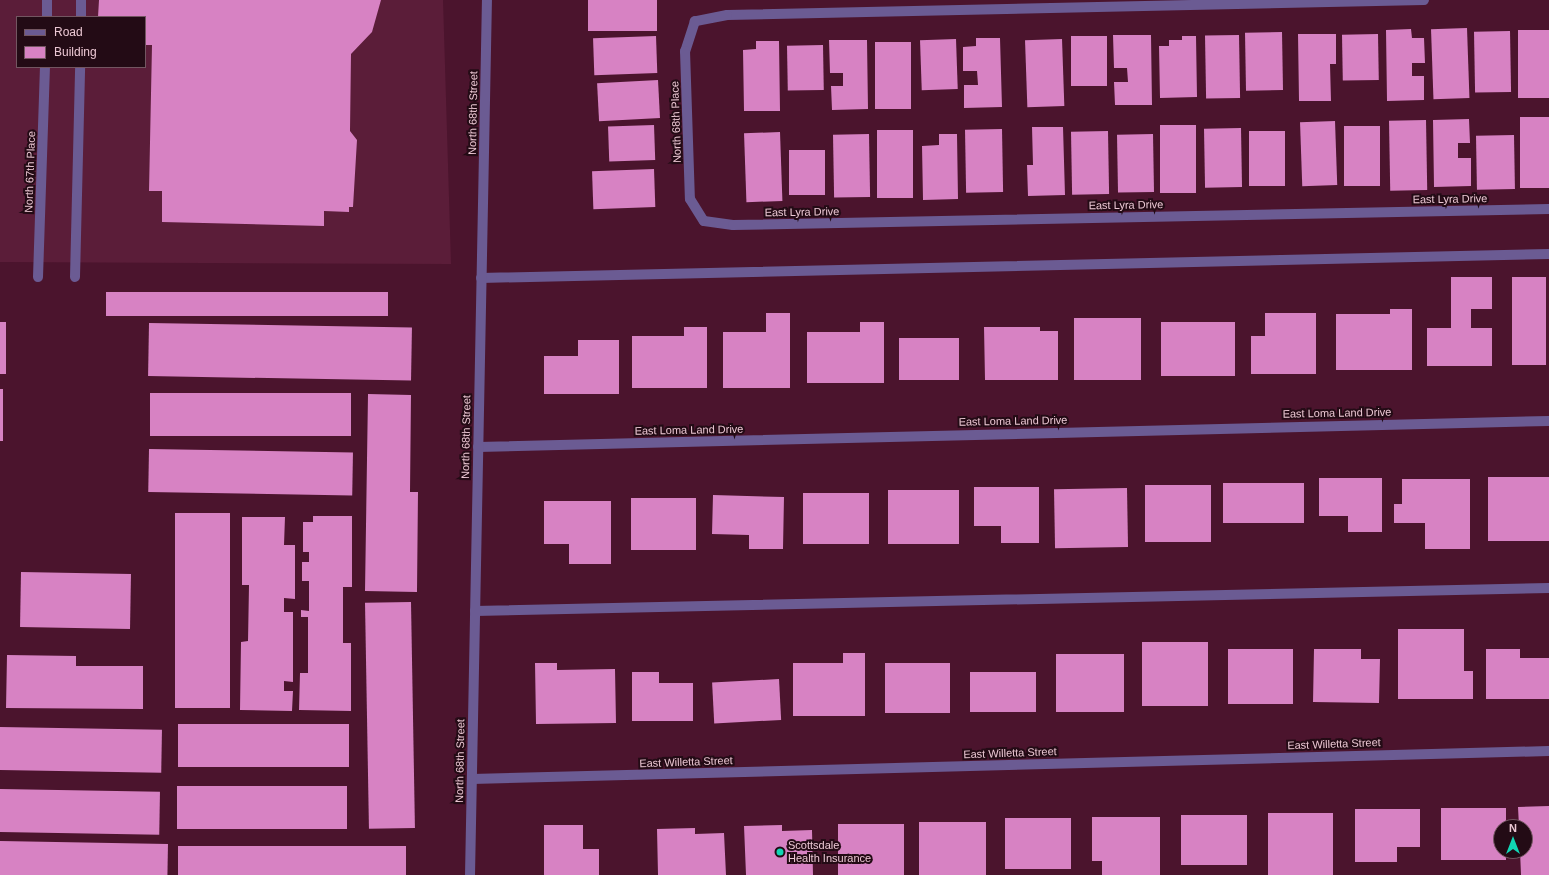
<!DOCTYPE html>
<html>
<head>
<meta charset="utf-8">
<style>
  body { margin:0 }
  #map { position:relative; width:1549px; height:875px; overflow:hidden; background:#4b142d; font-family:Helvetica,sans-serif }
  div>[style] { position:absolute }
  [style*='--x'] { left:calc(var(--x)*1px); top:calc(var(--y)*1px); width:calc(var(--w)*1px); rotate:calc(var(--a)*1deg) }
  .built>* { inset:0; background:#5b1d39 }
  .building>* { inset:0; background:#d782c3; transform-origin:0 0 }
  .minor>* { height:10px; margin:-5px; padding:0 5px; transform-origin:5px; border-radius:5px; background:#6b5b93 }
  .dots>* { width:11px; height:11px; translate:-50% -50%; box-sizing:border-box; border:2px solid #230b15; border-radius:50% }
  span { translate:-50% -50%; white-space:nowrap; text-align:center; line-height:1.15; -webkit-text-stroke:4px #230b15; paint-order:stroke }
  .street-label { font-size:11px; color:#ebc7d3 }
  .poi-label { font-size:11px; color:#ebc7d3 }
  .left { translate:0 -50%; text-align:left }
  .legend { position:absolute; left:16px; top:16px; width:130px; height:52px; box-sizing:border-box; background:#230b15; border:1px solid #735661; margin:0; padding:5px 7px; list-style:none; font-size:12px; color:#ebc7d3 }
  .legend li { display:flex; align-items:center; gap:8px; height:20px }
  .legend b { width:20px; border:1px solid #735661 }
  .north { position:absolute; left:1493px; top:819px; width:40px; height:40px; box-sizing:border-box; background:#230b15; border:1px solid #735661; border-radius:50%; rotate:0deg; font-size:11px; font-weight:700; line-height:16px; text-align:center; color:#ebc7d3 }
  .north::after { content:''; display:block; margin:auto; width:14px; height:18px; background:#11d5b4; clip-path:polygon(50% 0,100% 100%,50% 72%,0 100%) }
</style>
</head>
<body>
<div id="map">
  <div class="built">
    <i style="clip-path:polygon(evenodd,0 0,443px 0,451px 264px,0 262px,0 0,17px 17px,145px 17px,145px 67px,17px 67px,17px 17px)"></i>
  </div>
  <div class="building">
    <i style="clip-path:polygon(99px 0,381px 0,372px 32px,351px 54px,350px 131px,357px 140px,353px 207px,349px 207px,349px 212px,324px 211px,324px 226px,162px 222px,162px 191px,149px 191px,152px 45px,145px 45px,145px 17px,98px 17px)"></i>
    <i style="left:588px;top:0;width:69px;height:31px"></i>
    <i style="left:1467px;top:28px;width:70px;height:36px;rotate:88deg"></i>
    <i style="clip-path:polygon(1411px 29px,1412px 38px,1424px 38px,1425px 63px,1412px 63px,1412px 76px,1424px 76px,1424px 100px,1387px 101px,1386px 30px)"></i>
    <i style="left:1518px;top:30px;width:31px;height:68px"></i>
    <i style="left:1510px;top:31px;width:61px;height:36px;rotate:89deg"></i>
    <i style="left:1282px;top:32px;width:58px;height:37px;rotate:89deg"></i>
    <i style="clip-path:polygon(1298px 34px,1336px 34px,1336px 64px,1330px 64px,1331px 101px,1299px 101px)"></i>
    <i style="left:1378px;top:34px;width:46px;height:36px;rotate:89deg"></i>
    <i style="clip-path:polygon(1113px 35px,1151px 35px,1152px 105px,1115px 105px,1114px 82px,1128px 82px,1127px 68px,1114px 68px)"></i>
    <i style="left:1239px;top:35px;width:63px;height:34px;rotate:89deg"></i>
    <i style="left:656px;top:36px;width:37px;height:63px;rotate:88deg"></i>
    <i style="left:1107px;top:36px;width:50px;height:36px;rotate:90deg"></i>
    <i style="clip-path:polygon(1182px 36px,1196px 36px,1197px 97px,1160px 98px,1159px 46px,1169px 46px,1169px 40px,1182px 40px)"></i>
    <i style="clip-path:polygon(976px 38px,1000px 38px,1002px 107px,964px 108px,964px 85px,978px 85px,977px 71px,963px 71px,963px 47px,976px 46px)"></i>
    <i style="left:956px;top:39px;width:50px;height:36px;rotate:88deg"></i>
    <i style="left:1062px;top:39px;width:67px;height:37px;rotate:88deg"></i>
    <i style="clip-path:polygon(829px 40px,867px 40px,868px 109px,832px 110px,831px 86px,843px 86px,843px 73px,830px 73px)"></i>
    <i style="clip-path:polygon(756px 41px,779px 41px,780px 111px,744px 111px,743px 50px,756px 49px)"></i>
    <i style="left:875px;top:42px;width:36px;height:67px"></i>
    <i style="left:823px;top:45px;width:45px;height:36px;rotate:89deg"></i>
    <i style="left:658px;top:80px;width:38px;height:61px;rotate:87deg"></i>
    <i style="left:1549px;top:117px;width:71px;height:29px;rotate:90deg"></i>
    <i style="clip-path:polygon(1469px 119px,1470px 143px,1458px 143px,1458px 158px,1471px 158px,1471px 186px,1434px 187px,1433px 120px)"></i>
    <i style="left:1426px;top:120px;width:70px;height:37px;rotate:89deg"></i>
    <i style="left:1335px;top:121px;width:64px;height:35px;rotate:88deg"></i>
    <i style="left:654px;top:125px;width:35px;height:46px;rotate:88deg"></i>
    <i style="left:1160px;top:125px;width:36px;height:68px"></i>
    <i style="left:1344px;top:126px;width:36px;height:60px"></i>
    <i style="clip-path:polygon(1032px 127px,1063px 127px,1065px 195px,1028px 196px,1027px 165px,1033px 165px)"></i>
    <i style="left:1241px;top:128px;width:59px;height:37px;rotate:89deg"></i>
    <i style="left:1002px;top:129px;width:63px;height:37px;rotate:89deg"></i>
    <i style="left:877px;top:130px;width:36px;height:68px"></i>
    <i style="left:1108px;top:131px;width:63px;height:37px;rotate:89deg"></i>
    <i style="left:1249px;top:131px;width:36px;height:55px"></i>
    <i style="left:780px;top:132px;width:69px;height:36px;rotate:88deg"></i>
    <i style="left:869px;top:134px;width:63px;height:36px;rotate:89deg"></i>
    <i style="clip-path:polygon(939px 134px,957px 134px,958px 199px,923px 200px,922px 146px,939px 145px)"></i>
    <i style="left:1153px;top:134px;width:58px;height:36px;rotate:89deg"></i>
    <i style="left:1514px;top:135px;width:54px;height:38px;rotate:89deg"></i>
    <i style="left:789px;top:150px;width:36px;height:45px"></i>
    <i style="left:654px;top:169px;width:38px;height:62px;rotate:88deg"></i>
    <i style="clip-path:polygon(1451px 277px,1492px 277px,1492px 309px,1471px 309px,1471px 328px,1492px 328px,1492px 366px,1427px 366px,1427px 328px,1451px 328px)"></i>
    <i style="left:1512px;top:277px;width:34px;height:88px"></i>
    <i style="left:106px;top:292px;width:282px;height:24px"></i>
    <i style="clip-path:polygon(1390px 309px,1412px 309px,1412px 370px,1336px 370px,1336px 314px,1390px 314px)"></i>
    <i style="clip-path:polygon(766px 313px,790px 313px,790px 388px,723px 388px,723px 332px,766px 332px)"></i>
    <i style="clip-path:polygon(1265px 313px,1316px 313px,1316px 374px,1251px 374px,1251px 336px,1265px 336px)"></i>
    <i style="left:1074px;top:318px;width:67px;height:62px"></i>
    <i style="left:0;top:322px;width:6px;height:52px"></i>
    <i style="clip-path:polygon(860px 322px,884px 322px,884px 383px,807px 383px,807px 332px,860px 332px)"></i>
    <i style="left:1161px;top:322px;width:74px;height:54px"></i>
    <i style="left:149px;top:323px;width:263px;height:53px;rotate:1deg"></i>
    <i style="clip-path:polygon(684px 327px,707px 327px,707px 388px,632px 388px,632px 336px,684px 336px)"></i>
    <i style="clip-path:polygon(984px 327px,1040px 327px,1040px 331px,1058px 331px,1058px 380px,985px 380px)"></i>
    <i style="left:899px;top:338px;width:60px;height:42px"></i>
    <i style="clip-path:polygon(578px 340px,619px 340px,619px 394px,544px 394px,544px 356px,578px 356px)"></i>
    <i style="left:0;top:389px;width:3px;height:52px"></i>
    <i style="left:351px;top:393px;width:43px;height:201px;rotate:90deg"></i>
    <i style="clip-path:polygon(368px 394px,411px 395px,410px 492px,418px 492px,417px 592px,365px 591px)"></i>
    <i style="left:149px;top:449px;width:204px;height:43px;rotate:1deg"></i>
    <i style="left:1488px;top:477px;width:61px;height:64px"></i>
    <i style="clip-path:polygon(1319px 478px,1382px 478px,1382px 532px,1348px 532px,1348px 516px,1319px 516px)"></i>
    <i style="clip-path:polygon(1402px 479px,1470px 479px,1470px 549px,1425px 549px,1425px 523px,1394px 523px,1394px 504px,1402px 504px)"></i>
    <i style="left:1223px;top:483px;width:81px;height:40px"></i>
    <i style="left:1145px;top:485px;width:66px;height:57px"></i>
    <i style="clip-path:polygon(974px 487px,1039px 487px,1039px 543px,1001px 543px,1001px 526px,974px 526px)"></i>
    <i style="left:1127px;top:488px;width:59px;height:73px;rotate:89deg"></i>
    <i style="left:888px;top:490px;width:71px;height:54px"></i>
    <i style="left:803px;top:493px;width:66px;height:51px"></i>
    <i style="clip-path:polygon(713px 495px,784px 497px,783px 549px,749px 549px,749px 535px,712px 534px)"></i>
    <i style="left:631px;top:498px;width:65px;height:52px"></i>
    <i style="clip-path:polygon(544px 501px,611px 501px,611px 564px,569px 564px,569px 544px,544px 544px)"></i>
    <i style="left:175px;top:513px;width:55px;height:195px"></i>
    <i style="clip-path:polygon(313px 516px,352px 516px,352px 587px,343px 587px,343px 643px,351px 643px,351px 711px,299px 710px,300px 673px,308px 673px,308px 617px,301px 617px,301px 610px,309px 611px,309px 581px,302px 581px,302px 562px,309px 562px,309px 552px,303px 552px,303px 522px,313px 522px)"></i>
    <i style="clip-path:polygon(242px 517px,285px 517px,284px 545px,295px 545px,295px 599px,284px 598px,284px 612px,293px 612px,293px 682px,284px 681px,284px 691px,293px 691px,292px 711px,240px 710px,241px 642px,248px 641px,249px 585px,242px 585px)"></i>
    <i style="left:21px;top:572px;width:110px;height:55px;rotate:1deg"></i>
    <i style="left:411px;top:602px;width:226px;height:46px;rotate:89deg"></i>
    <i style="clip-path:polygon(1398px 629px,1464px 629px,1464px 671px,1473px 671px,1473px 699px,1398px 699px)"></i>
    <i style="left:1142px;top:642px;width:66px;height:64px"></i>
    <i style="left:1228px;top:649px;width:65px;height:55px"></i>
    <i style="clip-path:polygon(1314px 649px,1361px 649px,1361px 659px,1380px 659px,1379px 703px,1313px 702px)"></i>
    <i style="clip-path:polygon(1486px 649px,1520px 649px,1520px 658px,1549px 658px,1549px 699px,1486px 699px)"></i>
    <i style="clip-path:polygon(843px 653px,865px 653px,865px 716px,793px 716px,793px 663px,843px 663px)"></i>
    <i style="left:1056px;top:654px;width:68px;height:58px"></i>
    <i style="clip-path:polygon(7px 655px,76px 656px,76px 666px,143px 666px,143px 709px,6px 708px)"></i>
    <i style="clip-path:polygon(535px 663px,557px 663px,557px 670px,615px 669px,616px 723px,536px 724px)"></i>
    <i style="left:885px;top:663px;width:65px;height:50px"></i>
    <i style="clip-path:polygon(632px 672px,659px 672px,659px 683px,693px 683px,693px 721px,632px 721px)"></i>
    <i style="left:970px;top:672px;width:66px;height:40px"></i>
    <i style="left:779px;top:679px;width:41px;height:67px;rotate:87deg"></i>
    <i style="left:178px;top:724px;width:171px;height:43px"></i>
    <i style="left:0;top:727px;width:162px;height:43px;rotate:1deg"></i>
    <i style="left:177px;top:786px;width:170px;height:43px"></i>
    <i style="left:0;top:789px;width:160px;height:43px;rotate:1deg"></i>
    <i style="clip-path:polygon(1549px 806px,1549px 875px,1521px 875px,1520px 851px,1525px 851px,1525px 827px,1519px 827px,1518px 807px)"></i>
    <i style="clip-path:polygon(1441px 808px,1506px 808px,1506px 827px,1501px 827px,1501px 851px,1506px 851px,1506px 860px,1441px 860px)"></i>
    <i style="clip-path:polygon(1355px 809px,1420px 809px,1420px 847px,1397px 847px,1397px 862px,1355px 862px)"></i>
    <i style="left:1268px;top:813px;width:65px;height:62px"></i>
    <i style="left:1181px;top:815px;width:66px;height:50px"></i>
    <i style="clip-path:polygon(1092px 817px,1160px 817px,1160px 875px,1102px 875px,1102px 861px,1092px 861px)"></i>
    <i style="left:1005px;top:818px;width:66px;height:51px"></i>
    <i style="left:919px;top:822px;width:67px;height:53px"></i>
    <i style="left:838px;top:824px;width:66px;height:51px"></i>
    <i style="clip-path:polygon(544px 825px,583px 825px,583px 849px,599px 849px,599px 875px,544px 875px)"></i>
    <i style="clip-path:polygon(782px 825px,782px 831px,812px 830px,813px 875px,746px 875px,744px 826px)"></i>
    <i style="clip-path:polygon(695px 828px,695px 834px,724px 833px,726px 875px,658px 875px,657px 829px)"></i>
    <i style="left:0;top:841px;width:168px;height:34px;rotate:1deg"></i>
    <i style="left:178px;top:846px;width:228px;height:29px"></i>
  </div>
  <div class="minor">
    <i style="--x:1424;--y:0;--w:697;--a:178.77"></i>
    <i style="--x:727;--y:15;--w:33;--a:169"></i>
    <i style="--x:695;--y:21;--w:32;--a:108"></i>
    <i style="--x:685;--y:51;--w:148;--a:88.1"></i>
    <i style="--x:690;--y:199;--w:26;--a:58"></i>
    <i style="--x:704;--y:221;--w:29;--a:8"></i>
    <i style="--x:733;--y:225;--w:816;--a:-1.12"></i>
    <i style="--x:47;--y:17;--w:17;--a:-90"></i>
    <i style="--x:81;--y:17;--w:17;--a:-90"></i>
    <i style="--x:38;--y:277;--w:210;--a:-88.1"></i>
    <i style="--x:75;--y:277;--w:210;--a:-88.6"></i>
    <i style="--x:481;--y:278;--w:1068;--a:-1.29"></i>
    <i style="--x:478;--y:447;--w:1071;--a:-1.39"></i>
    <i style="--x:475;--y:611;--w:1074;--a:-1.23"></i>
    <i style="--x:472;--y:779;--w:1077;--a:-1.49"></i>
    <i style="--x:470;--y:875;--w:875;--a:-88.89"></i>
  </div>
  <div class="dots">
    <i style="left:780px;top:852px;background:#11d5b4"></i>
  </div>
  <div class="street-label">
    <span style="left:473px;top:113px;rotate:-89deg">North 68th Street</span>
    <span style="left:676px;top:122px;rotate:-92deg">North 68th Place</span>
    <span style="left:30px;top:172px;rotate:-88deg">North 67th Place</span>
    <span style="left:1450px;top:199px;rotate:-1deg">East Lyra Drive</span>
    <span style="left:1126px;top:205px;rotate:-1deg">East Lyra Drive</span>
    <span style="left:802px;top:212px;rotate:-1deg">East Lyra Drive</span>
    <span style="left:1337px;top:413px;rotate:-1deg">East Loma Land Drive</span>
    <span style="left:1013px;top:421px;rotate:-1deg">East Loma Land Drive</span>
    <span style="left:689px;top:430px;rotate:-1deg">East Loma Land Drive</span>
    <span style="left:466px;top:437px;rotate:-89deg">North 68th Street</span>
    <span style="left:1334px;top:744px;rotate:-2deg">East Willetta Street</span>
    <span style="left:1010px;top:753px;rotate:-2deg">East Willetta Street</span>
    <span style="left:460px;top:761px;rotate:-89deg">North 68th Street</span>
    <span style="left:686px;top:762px;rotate:-2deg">East Willetta Street</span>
  </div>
  <div class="poi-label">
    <span class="left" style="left:788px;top:852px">Scottsdale<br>Health Insurance</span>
  </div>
  <ul class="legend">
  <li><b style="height:5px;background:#6b5b93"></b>Road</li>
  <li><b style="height:11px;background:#d782c3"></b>Building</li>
  </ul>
  <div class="north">N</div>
</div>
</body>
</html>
